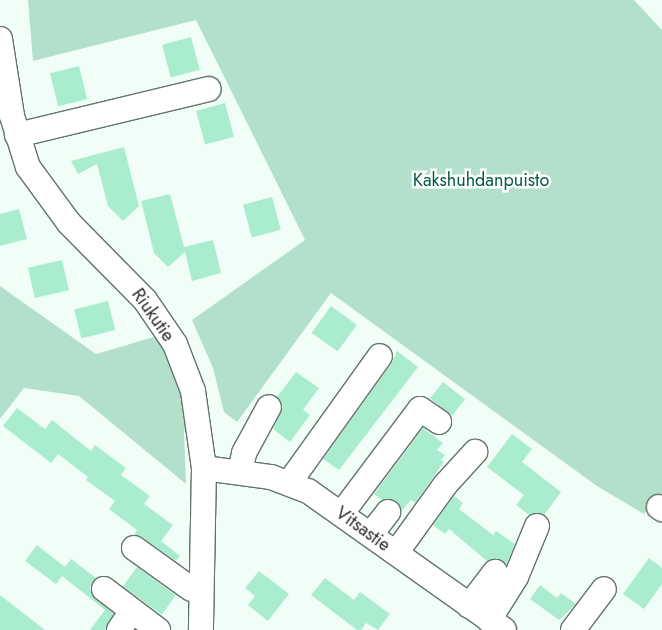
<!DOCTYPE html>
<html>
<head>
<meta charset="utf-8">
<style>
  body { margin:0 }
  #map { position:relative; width:662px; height:630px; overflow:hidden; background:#f1fef8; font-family:Jost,sans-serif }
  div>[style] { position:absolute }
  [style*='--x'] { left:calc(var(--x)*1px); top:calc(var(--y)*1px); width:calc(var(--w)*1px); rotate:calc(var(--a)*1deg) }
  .green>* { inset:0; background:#b3e0cb }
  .building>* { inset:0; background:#a9edce; transform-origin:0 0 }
  .roads { filter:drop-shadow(1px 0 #64736b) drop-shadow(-1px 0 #64736b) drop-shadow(0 1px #64736b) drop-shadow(0 -1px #64736b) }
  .minor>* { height:24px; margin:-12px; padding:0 12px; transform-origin:12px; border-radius:12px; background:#fff }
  span { translate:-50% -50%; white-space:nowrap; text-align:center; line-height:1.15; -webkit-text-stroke:5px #fff; paint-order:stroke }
  .park-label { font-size:18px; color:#025c41 }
  .street-label { font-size:18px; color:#252c29 }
</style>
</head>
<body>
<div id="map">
  <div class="green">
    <i style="clip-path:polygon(28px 0,634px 0,662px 30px,662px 492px,644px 514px,597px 486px,331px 293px,237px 422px,224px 412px,213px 368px,192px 320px,305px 240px,196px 20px,33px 61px)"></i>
    <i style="clip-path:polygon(0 286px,96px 354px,154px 337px,172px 362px,190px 418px,184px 432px,186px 484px,79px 396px,24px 388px,0 419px)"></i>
  </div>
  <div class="building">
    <i style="left:191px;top:37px;width:34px;height:30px;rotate:75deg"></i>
    <i style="left:79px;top:66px;width:34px;height:30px;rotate:76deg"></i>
    <i style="left:225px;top:103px;width:35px;height:30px;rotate:75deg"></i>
    <i style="clip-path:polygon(124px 147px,139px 206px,123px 221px,108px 206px,97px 164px,78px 174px,71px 161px)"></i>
    <i style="clip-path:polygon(170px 194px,184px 247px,213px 240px,221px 273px,192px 281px,185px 252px,168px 267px,154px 253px,141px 201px)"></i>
    <i style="left:272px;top:197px;width:34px;height:30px;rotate:75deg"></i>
    <i style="clip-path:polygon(19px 209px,27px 239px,0 246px,0 214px)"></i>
    <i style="left:62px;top:260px;width:31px;height:35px;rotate:77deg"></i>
    <i style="left:108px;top:301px;width:30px;height:35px;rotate:76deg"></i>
    <i style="left:331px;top:306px;width:32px;height:33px;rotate:36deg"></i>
    <i style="clip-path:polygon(397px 351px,418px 367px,339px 470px,323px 459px,391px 364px)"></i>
    <i style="clip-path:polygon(296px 372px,319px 388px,303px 410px,310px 415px,290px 442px,273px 429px,283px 407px,277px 397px)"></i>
    <i style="left:443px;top:382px;width:28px;height:21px;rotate:38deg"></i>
    <i style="clip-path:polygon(17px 408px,45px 429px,52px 420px,91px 451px,95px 445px,126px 468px,121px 475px,150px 496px,144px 504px,173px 525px,161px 541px,180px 556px,176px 561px,142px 537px,134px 535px,137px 530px,109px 509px,115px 501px,86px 480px,88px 477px,58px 454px,51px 463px,3px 426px)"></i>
    <i style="clip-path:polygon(423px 428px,443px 443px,437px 450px,445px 455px,441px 460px,444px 462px,415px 503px,411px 500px,401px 512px,396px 501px,382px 500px,374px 494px)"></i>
    <i style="clip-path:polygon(512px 434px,532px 449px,522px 462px,561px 492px,544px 515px,529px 515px,516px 505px,524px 495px,487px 467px)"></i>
    <i style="clip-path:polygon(454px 496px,463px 503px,459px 509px,493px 535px,496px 531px,515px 544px,506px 565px,497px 558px,487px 561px,449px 529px,445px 534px,433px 525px)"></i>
    <i style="clip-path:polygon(37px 545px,65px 567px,71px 559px,96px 578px,90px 587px,92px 595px,114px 614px,105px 630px,90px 630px,105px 610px,62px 576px,56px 584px,25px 561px)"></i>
    <i style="clip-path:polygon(649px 558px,662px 568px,662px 584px,644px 609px,623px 594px)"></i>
    <i style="left:137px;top:567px;width:48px;height:24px;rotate:36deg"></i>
    <i style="clip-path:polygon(259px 571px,289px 594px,268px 621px,248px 605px,255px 596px,245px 588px)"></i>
    <i style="clip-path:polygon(325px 578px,354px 600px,360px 592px,390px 614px,378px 630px,366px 623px,361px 630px,357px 630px,311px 595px)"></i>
    <i style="clip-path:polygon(540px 585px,557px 598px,561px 593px,576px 604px,559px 620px,530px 599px)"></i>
    <i style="clip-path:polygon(0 595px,45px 630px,0 630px)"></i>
  </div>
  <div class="roads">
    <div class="minor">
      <i style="--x:0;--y:39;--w:78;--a:81.1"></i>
      <i style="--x:12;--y:116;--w:53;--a:72.6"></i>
      <i style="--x:28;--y:167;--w:69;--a:53.8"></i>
      <i style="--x:69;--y:223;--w:108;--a:45.4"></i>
      <i style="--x:145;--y:300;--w:53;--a:55.7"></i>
      <i style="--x:175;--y:344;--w:50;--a:69"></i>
      <i style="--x:193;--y:391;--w:78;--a:81.9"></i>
      <i style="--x:204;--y:468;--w:162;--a:91.1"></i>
      <i style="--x:17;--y:135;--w:197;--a:-13.5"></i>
      <i style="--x:204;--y:468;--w:68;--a:7.7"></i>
      <i style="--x:271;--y:477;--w:40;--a:21"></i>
      <i style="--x:308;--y:491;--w:240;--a:35.3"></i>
      <i style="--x:240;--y:471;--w:18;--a:-77"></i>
      <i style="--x:244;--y:453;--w:52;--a:-61.5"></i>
      <i style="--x:289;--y:483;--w:156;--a:-54.4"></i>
      <i style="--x:659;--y:507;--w:4;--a:34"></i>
      <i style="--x:342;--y:513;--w:130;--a:-53.1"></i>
      <i style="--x:420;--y:409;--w:23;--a:34"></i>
      <i style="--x:371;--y:534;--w:28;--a:-52"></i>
      <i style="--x:134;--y:548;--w:70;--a:35.7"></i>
      <i style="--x:396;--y:553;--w:84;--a:-54.2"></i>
      <i style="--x:445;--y:485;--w:45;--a:-47.7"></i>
      <i style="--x:104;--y:589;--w:68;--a:37.2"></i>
      <i style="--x:469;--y:606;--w:43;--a:-52.6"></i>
      <i style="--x:489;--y:620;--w:51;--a:-57.9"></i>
      <i style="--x:516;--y:577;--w:55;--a:-67.6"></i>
      <i style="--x:119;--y:630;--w:23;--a:-56"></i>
      <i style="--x:573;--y:630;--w:51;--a:-52.9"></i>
    </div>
  </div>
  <div class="park-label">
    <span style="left:481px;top:180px">Kakshuhdanpuisto</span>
  </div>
  <div class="street-label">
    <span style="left:153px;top:315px;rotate:55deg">Riukutie</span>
    <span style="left:363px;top:529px;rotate:36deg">Vitsastie</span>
  </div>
</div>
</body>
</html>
